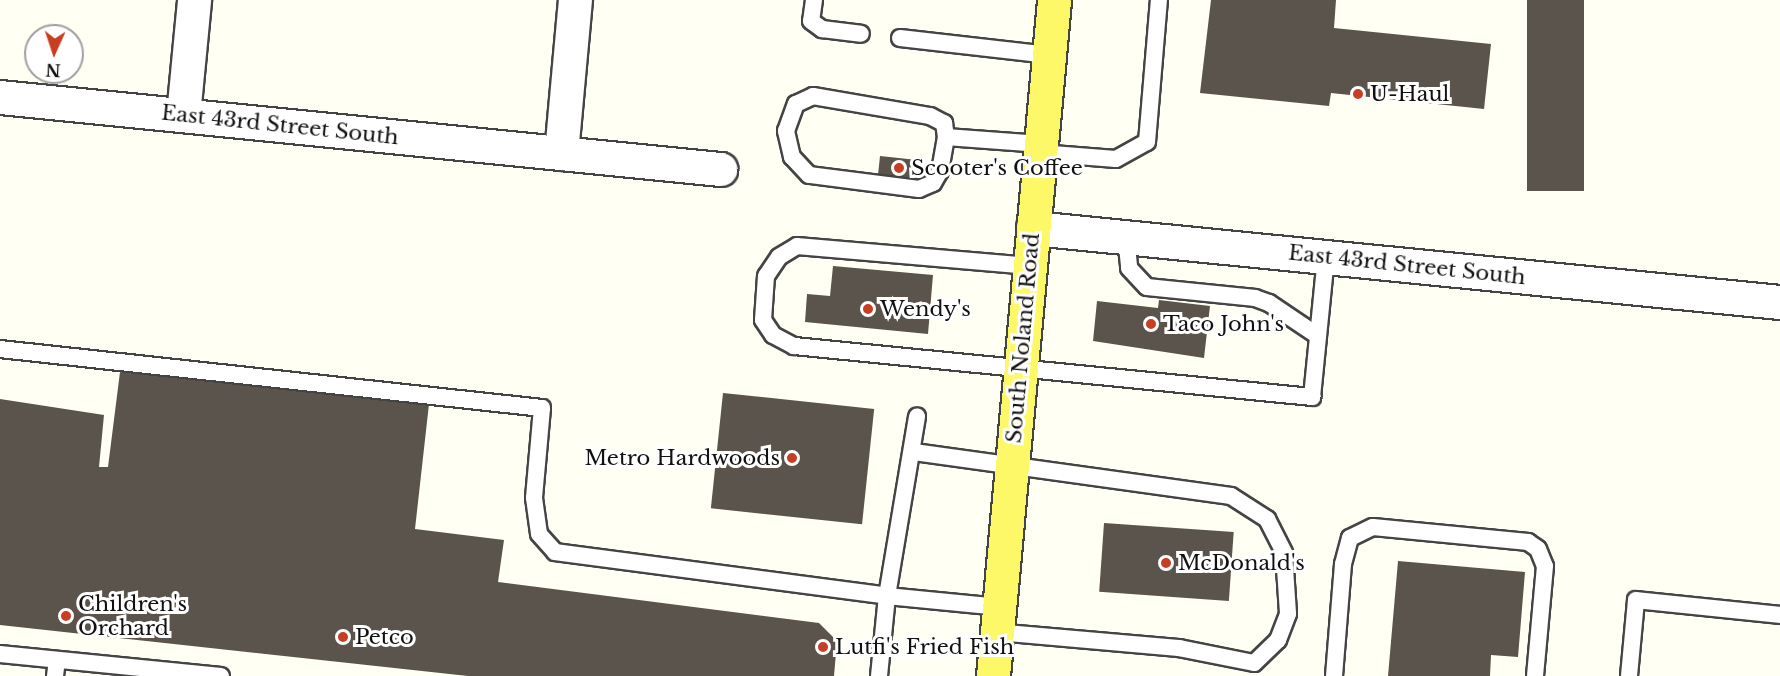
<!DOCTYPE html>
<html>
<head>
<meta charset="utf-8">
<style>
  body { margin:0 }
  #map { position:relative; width:1780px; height:676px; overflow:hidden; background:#fffff4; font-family:"Libre Baskerville",serif }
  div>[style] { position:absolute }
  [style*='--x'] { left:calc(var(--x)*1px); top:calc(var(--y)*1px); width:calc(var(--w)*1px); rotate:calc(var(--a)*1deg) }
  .building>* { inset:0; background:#5a544c; transform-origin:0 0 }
  .roads { filter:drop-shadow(2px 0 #444) drop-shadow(-2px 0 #444) drop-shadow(0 2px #444) drop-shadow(0 -2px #444) }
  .lane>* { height:16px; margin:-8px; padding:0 8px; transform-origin:8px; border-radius:8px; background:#fff }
  .street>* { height:33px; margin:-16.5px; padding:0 16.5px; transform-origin:16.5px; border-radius:16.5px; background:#fff }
  .primary>* { height:33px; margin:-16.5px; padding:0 16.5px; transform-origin:16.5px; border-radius:16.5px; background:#fcf867 }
  .dots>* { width:16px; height:16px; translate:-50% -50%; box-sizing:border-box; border:3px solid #fff; border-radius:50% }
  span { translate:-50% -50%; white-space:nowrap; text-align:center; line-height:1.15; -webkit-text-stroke:6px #fff; paint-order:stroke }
  .poi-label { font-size:21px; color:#111 }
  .left { translate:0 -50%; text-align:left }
  .right { translate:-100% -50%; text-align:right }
  .street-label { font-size:21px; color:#111 }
  .north { position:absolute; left:24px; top:24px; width:60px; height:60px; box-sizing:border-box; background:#fff; border:2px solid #a0a0a0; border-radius:50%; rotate:183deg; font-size:16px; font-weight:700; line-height:24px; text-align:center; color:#111 }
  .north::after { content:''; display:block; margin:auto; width:21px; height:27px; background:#c73e22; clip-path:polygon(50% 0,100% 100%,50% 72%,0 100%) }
</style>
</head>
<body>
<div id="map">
  <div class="building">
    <i style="clip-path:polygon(1211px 0,1336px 0,1334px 28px,1491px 44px,1484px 109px,1331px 93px,1329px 106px,1200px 93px)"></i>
    <i style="left:1527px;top:0;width:57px;height:191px"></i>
    <i style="left:880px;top:156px;width:40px;height:21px;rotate:6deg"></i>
    <i style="clip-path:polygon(833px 266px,933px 275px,928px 334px,805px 322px,807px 294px,830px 296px)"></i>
    <i style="clip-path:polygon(1159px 300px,1210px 306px,1204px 358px,1093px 341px,1097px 301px,1158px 308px)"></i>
    <i style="clip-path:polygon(120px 372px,429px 404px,415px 529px,504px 540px,498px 582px,819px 623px,837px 641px,834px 676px,468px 676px,0 625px,0 399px,104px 415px,99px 467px,108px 467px)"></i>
    <i style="left:723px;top:393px;width:152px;height:116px;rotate:6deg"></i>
    <i style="left:1104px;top:523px;width:130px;height:69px;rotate:4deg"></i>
    <i style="clip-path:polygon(1398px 561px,1525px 572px,1518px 657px,1491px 655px,1490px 676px,1388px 676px)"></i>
  </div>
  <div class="roads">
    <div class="lane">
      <i style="--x:814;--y:0;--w:21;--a:98"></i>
      <i style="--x:811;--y:21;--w:14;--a:36"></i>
      <i style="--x:822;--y:29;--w:39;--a:7"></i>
      <i style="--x:900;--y:38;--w:150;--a:6.5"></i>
      <i style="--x:813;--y:96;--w:119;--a:9.7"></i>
      <i style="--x:930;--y:116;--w:16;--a:27"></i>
      <i style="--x:944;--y:123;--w:14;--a:82"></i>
      <i style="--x:946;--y:137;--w:35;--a:100"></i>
      <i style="--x:940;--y:171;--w:14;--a:120"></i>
      <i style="--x:933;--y:183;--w:15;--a:157"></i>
      <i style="--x:919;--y:189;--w:111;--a:-172.7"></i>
      <i style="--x:809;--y:175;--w:25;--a:-133"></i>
      <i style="--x:792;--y:157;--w:27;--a:-103"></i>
      <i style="--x:786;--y:131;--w:29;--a:-70"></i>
      <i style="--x:796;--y:104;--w:19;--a:-25"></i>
      <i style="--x:946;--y:137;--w:95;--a:4.2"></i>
      <i style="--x:1040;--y:153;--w:76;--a:4.5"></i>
      <i style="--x:1116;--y:159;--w:35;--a:-29"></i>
      <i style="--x:1147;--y:142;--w:143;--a:-85.2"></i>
      <i style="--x:1126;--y:237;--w:31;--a:84"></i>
      <i style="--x:1129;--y:268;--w:26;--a:47"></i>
      <i style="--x:1147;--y:287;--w:109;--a:5.8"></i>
      <i style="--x:1255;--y:298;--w:15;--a:20"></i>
      <i style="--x:1269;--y:303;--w:59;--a:34"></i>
      <i style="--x:1030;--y:266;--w:234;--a:-175.1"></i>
      <i style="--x:797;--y:246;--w:21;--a:149"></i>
      <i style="--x:779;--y:257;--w:23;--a:124"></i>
      <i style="--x:766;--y:276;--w:44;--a:93.9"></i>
      <i style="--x:763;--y:320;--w:18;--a:56"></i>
      <i style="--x:773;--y:335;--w:24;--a:28"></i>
      <i style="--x:794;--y:346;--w:521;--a:5.62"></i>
      <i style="--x:1312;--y:397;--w:141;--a:-84.3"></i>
      <i style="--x:0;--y:349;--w:545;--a:6.21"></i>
      <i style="--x:542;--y:408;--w:90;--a:95.1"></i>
      <i style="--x:534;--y:498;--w:36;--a:82"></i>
      <i style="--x:539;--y:534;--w:24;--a:48"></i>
      <i style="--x:555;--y:552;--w:335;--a:7.5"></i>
      <i style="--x:887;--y:596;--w:182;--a:-80.5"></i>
      <i style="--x:914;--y:452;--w:320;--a:7.9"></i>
      <i style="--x:1231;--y:496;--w:43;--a:32.6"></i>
      <i style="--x:1267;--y:519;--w:38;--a:63"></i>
      <i style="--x:1284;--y:553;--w:61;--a:86.2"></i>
      <i style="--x:1288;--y:614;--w:28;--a:111"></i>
      <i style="--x:1278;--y:640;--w:33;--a:136"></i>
      <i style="--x:1254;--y:663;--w:76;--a:-168.7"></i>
      <i style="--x:1179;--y:648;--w:183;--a:-175"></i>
      <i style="--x:0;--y:654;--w:222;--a:5.7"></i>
      <i style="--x:55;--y:676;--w:16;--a:-83"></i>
      <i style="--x:879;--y:676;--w:80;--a:-84.3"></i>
      <i style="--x:887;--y:596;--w:113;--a:5.6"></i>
      <i style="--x:1334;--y:676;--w:112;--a:-85.4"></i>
      <i style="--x:1343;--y:564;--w:27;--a:-75"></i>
      <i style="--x:1350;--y:538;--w:25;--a:-26"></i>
      <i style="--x:1373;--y:527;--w:156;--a:5.5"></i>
      <i style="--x:1528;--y:542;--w:12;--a:35"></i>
      <i style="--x:1538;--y:549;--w:18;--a:68"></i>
      <i style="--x:1545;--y:566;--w:110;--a:95.2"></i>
      <i style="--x:1629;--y:676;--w:76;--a:-84.7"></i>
      <i style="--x:1636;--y:600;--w:145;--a:5.9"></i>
    </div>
    <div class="street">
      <i style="--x:0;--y:97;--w:724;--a:5.71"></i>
      <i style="--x:183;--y:115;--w:116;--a:-84.5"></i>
      <i style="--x:561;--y:153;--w:154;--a:-84.8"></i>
      <i style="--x:1033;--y:228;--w:751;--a:5.66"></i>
    </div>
    <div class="primary">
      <i style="--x:993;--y:676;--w:679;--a:-84.84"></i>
    </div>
  </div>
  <div class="dots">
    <i style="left:1358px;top:94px;background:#c73e22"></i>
    <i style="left:899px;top:168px;background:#c73e22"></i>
    <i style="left:868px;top:309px;background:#c73e22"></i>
    <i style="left:1151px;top:324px;background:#c73e22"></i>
    <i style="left:792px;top:458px;background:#c73e22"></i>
    <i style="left:1166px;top:563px;background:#c73e22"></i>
    <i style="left:66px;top:616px;background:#c73e22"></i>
    <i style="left:343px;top:637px;background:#c73e22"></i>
    <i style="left:823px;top:647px;background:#c73e22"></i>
  </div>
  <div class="poi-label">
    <span class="left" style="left:1370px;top:94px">U-Haul</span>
    <span class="left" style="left:911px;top:168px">Scooter's Coffee</span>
    <span class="left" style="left:880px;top:309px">Wendy's</span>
    <span class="left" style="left:1163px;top:324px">Taco John's</span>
    <span class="right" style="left:780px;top:458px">Metro Hardwoods</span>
    <span class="left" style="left:1178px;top:563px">McDonald's</span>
    <span class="left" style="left:78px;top:616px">Children's<br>Orchard</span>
    <span class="left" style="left:355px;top:637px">Petco</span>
    <span class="left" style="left:835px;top:647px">Lutfi's Fried Fish</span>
  </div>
  <div class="street-label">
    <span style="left:280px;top:125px;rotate:6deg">East 43rd Street South</span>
    <span style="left:1407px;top:265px;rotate:6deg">East 43rd Street South</span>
    <span style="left:1023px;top:338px;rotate:-85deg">South Noland Road</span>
  </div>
  <div class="north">N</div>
</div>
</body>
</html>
